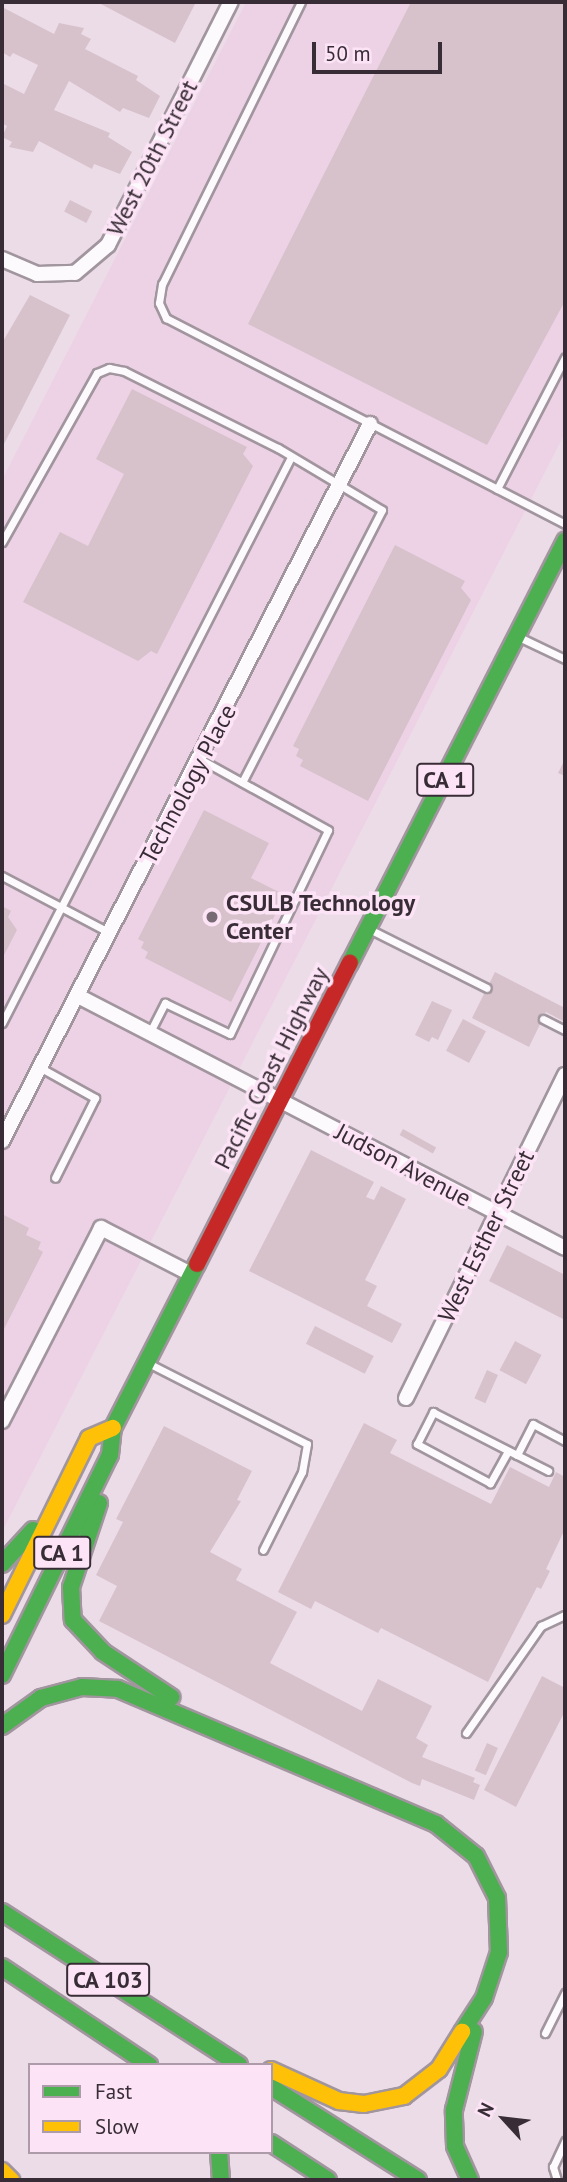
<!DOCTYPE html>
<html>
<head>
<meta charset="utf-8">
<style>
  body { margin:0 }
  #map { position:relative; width:567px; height:2182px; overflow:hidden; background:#ecdce8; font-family:"PT Sans",sans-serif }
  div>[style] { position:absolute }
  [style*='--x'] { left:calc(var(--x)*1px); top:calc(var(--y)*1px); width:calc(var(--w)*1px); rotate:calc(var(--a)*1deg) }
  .built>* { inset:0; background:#edd2e6 }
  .building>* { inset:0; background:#d7c2cb; transform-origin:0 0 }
  .roads { filter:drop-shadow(2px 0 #a1959e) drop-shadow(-2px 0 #a1959e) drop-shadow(0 2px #a1959e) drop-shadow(0 -2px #a1959e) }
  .lane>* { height:7px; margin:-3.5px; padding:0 3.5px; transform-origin:3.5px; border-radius:3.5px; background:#fcfafc }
  .street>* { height:14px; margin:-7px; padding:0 7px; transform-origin:7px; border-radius:7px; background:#fcfafc }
  .fast>* { height:16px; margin:-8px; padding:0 8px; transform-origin:8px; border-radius:8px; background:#4caf50 }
  .slow>* { height:16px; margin:-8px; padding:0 8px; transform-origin:8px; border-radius:8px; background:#ffc107 }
  .jam>* { height:16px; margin:-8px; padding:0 8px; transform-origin:8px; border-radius:8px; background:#c62828 }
  .dots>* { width:19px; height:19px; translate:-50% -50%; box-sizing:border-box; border:4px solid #fce4f6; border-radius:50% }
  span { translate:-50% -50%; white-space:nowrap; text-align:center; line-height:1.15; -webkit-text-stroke:7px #fce4f6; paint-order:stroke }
  .shield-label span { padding:2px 5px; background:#fce4f6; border:2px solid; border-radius:5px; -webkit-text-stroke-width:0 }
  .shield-label { font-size:23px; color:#382d36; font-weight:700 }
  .street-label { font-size:24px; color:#382d36 }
  .poi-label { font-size:24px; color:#382d36; font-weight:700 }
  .left { translate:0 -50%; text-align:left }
  .frame { position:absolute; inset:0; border:4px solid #382d36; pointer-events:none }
  .legend { position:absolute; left:28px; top:2063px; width:245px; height:91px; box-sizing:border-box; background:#fce4f6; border:2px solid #ae9ba9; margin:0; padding:9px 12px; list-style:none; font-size:21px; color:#382d36 }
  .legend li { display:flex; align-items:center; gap:14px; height:35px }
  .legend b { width:35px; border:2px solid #ae9ba9 }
  .north { position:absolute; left:469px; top:2084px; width:70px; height:70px; -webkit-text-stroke:5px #fce4f6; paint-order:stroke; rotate:297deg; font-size:19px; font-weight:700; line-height:28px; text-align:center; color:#382d36 }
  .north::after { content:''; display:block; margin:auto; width:24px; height:32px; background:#382d36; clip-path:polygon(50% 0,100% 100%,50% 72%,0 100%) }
  .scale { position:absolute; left:312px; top:42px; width:130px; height:32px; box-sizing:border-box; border:4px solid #382d36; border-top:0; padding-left:9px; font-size:21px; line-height:24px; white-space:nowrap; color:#382d36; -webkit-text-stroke:5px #fce4f6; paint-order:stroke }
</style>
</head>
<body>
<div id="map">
  <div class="built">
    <i style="clip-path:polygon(246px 2px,565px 2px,565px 433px,2px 1532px,2px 480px)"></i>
  </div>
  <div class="building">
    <i style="clip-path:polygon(97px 2px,196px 2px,175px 43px)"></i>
    <i style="clip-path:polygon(411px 2px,565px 2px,565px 301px,487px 445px,248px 324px)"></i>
    <i style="clip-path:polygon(2px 7px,54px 34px,59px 23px,84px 28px,81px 34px,91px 39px,85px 49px,138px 76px,136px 80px,160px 96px,149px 118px,123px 108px,120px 112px,69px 81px,54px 110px,110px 133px,108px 137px,132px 152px,120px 174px,94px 164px,92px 169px,39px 141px,33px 152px,9px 147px,12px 142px,2px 137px,7px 126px,2px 123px,2px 83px,24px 94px,38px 65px,13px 53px,10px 57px,2px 52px)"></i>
    <i style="left:70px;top:200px;width:25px;height:13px;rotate:27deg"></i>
    <i style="clip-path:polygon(30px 295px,70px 315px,2px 448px,2px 343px)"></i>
    <i style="clip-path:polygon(132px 389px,247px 447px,243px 454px,253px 466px,157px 654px,151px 651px,138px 661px,23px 602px,60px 532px,88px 546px,124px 474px,96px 459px)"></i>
    <i style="clip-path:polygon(395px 545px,465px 581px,461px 588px,471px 600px,368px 801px,300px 766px,303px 760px,296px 756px,299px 749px,293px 746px)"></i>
    <i style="clip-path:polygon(565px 759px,565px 776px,558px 773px)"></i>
    <i style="clip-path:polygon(204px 810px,269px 843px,251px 878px,285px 895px,231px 1002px,145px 958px,148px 952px,141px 948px,144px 942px,138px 939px)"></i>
    <i style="clip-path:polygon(2px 906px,11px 911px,8px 917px,17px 930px,2px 959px)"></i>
    <i style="clip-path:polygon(495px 972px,565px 1008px,565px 1022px,546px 1012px,529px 1047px,472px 1018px)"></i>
    <i style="clip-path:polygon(432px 1001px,452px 1010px,438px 1040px,432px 1037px,429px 1042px,415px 1035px)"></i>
    <i style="left:463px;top:1019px;width:26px;height:36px;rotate:28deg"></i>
    <i style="left:403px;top:1129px;width:38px;height:7px;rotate:29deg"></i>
    <i style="clip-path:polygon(311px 1150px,374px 1182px,366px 1197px,374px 1200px,381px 1186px,406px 1199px,365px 1280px,377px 1286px,367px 1306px,402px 1324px,392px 1343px,249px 1271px)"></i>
    <i style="clip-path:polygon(2px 1214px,29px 1228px,26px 1235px,41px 1242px,38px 1249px,43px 1252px,2px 1333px)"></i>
    <i style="clip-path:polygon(507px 1245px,565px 1275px,565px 1320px,489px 1281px)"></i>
    <i style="left:315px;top:1326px;width:66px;height:20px;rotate:27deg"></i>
    <i style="left:515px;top:1341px;width:30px;height:33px;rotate:28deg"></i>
    <i style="left:487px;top:1370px;width:12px;height:31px;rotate:24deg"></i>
    <i style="clip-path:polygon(364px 1423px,397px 1440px,390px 1453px,491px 1504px,510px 1467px,549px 1487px,556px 1472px,565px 1477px,565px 1529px,546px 1569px,550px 1571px,541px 1589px,537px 1587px,488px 1682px,381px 1628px,378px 1633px,315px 1601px,311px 1609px,278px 1592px)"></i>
    <i style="clip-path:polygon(164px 1426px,252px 1471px,237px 1500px,241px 1501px,210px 1552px,242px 1569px,236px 1580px,297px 1612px,270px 1663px,362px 1711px,378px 1679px,432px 1706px,416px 1738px,428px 1745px,422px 1757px,475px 1778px,473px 1782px,480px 1785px,474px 1800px,422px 1779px,420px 1786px,412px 1783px,99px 1621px,117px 1586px,96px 1575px,123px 1522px,116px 1519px)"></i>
    <i style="clip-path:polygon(542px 1676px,565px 1688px,565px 1711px,516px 1807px,484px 1790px)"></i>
    <i style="left:487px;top:1743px;width:12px;height:30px;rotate:24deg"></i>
  </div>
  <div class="roads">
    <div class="lane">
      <i style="--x:301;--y:2;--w:314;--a:116.2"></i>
      <i style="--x:162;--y:284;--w:19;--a:99"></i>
      <i style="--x:159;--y:303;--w:17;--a:65"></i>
      <i style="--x:166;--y:318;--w:449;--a:27.3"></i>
      <i style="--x:497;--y:489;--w:148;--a:-62.7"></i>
      <i style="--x:2;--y:542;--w:194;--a:-60.7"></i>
      <i style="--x:97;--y:373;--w:13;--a:-23"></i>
      <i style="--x:109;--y:368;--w:15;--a:11"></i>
      <i style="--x:124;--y:371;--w:172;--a:26.6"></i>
      <i style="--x:278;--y:448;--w:121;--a:30.8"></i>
      <i style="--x:382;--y:510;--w:306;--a:117.2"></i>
      <i style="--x:521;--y:638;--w:49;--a:25.5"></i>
      <i style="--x:2;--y:876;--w:122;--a:27.8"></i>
      <i style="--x:373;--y:931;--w:127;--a:26.6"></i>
      <i style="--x:543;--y:1019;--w:25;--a:27"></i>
      <i style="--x:2;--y:1023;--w:633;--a:-62.95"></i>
      <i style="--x:150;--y:1032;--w:33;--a:-63"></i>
      <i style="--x:165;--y:1003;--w:72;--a:25.5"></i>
      <i style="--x:230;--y:1034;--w:226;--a:-64.3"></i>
      <i style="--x:328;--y:830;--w:146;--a:-151"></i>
      <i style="--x:41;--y:1068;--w:62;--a:29.1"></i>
      <i style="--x:95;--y:1098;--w:89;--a:116.6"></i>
      <i style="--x:150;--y:1364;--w:176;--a:27"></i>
      <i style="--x:307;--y:1444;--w:28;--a:100"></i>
      <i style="--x:302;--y:1472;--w:87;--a:116.6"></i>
      <i style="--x:508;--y:1451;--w:37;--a:119"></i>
      <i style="--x:490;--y:1483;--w:83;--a:-151.9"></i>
      <i style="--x:417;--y:1444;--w:36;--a:-63"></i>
      <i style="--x:433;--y:1412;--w:94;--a:27.1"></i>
      <i style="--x:517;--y:1455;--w:35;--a:-63"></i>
      <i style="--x:533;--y:1424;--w:36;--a:28"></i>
      <i style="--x:517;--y:1455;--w:35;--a:27"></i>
      <i style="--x:466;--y:1733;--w:131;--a:-55"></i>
      <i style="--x:541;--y:1626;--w:26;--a:-25"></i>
      <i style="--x:545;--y:2033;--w:45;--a:-63.4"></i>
      <i style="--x:557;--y:2180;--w:14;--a:-107"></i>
      <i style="--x:553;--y:2167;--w:29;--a:-65"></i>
    </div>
    <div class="street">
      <i style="--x:2;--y:259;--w:38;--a:23"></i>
      <i style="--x:37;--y:274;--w:38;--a:-2"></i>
      <i style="--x:75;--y:273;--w:43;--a:-40.3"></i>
      <i style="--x:108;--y:245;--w:272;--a:-63.2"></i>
      <i style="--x:78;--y:996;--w:548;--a:27.36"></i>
      <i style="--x:2;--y:1141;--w:806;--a:-62.83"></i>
      <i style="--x:406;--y:1398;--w:360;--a:-63.8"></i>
      <i style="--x:2;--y:1421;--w:217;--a:-62.8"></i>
      <i style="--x:101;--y:1228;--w:101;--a:27.1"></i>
    </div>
    <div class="fast">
      <i style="--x:350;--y:963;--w:474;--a:-63"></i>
      <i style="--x:99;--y:1503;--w:89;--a:108.4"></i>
      <i style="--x:71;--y:1587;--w:33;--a:87"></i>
      <i style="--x:73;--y:1620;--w:44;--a:46.8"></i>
      <i style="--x:103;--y:1652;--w:82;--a:33.5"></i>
      <i style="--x:2;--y:1564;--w:46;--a:-47.6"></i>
      <i style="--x:2;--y:1675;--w:245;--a:-63.9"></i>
      <i style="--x:110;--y:1455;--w:27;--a:-84"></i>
      <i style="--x:113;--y:1428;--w:184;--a:-62.9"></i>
      <i style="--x:2;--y:1726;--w:48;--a:-35.7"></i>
      <i style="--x:41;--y:1698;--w:42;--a:-15"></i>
      <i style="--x:82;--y:1687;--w:36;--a:3"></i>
      <i style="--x:118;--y:1689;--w:345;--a:23"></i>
      <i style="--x:436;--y:1824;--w:51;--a:38.7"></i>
      <i style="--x:476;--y:1856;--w:47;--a:63.4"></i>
      <i style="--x:497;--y:1898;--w:54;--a:87.9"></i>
      <i style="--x:499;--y:1952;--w:48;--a:108.1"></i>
      <i style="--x:484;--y:1998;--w:40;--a:122.9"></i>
      <i style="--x:2;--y:1912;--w:282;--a:32.8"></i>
      <i style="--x:2;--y:1967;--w:177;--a:33.7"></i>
      <i style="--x:271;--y:2087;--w:174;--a:32.3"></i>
      <i style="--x:271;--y:2143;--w:68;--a:33"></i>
      <i style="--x:219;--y:2152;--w:28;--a:86"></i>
      <i style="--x:470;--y:2180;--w:37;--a:-114"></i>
      <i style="--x:455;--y:2146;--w:36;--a:-92"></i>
      <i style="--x:454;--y:2110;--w:81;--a:-75.8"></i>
    </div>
    <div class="slow">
      <i style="--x:2;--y:1615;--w:197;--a:-63.8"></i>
      <i style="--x:89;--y:1438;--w:26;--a:-23"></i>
      <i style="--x:271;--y:2070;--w:75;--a:24.5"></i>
      <i style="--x:339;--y:2101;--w:25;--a:7"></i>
      <i style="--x:364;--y:2104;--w:41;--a:-11.3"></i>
      <i style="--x:404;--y:2096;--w:44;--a:-37.6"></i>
      <i style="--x:439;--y:2069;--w:44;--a:-58.1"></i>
      <i style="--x:2;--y:2171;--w:13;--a:45"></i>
    </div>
    <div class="jam">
      <i style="--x:197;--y:1264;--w:338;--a:-63.1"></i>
    </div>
  </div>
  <div class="dots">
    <i style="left:212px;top:917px;background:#776a74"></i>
  </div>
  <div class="shield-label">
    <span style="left:445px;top:780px">CA 1</span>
    <span style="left:62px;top:1553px">CA 1</span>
    <span style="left:108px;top:1980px">CA 103</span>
  </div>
  <div class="street-label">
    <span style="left:152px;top:158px;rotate:-63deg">West 20th Street</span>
    <span style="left:188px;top:784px;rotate:-62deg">Technology Place</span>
    <span style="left:271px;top:1068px;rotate:-63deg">Pacific Coast Highway</span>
    <span style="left:403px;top:1165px;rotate:28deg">Judson Avenue</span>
    <span style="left:486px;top:1236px;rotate:-64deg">West Esther Street</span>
  </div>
  <div class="poi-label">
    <span class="left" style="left:226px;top:917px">CSULB Technology<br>Center</span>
  </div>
  <div class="frame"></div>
  <ul class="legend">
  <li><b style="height:9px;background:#4caf50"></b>Fast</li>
  <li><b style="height:9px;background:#ffc107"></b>Slow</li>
  </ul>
  <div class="north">N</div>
  <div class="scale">50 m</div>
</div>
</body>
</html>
